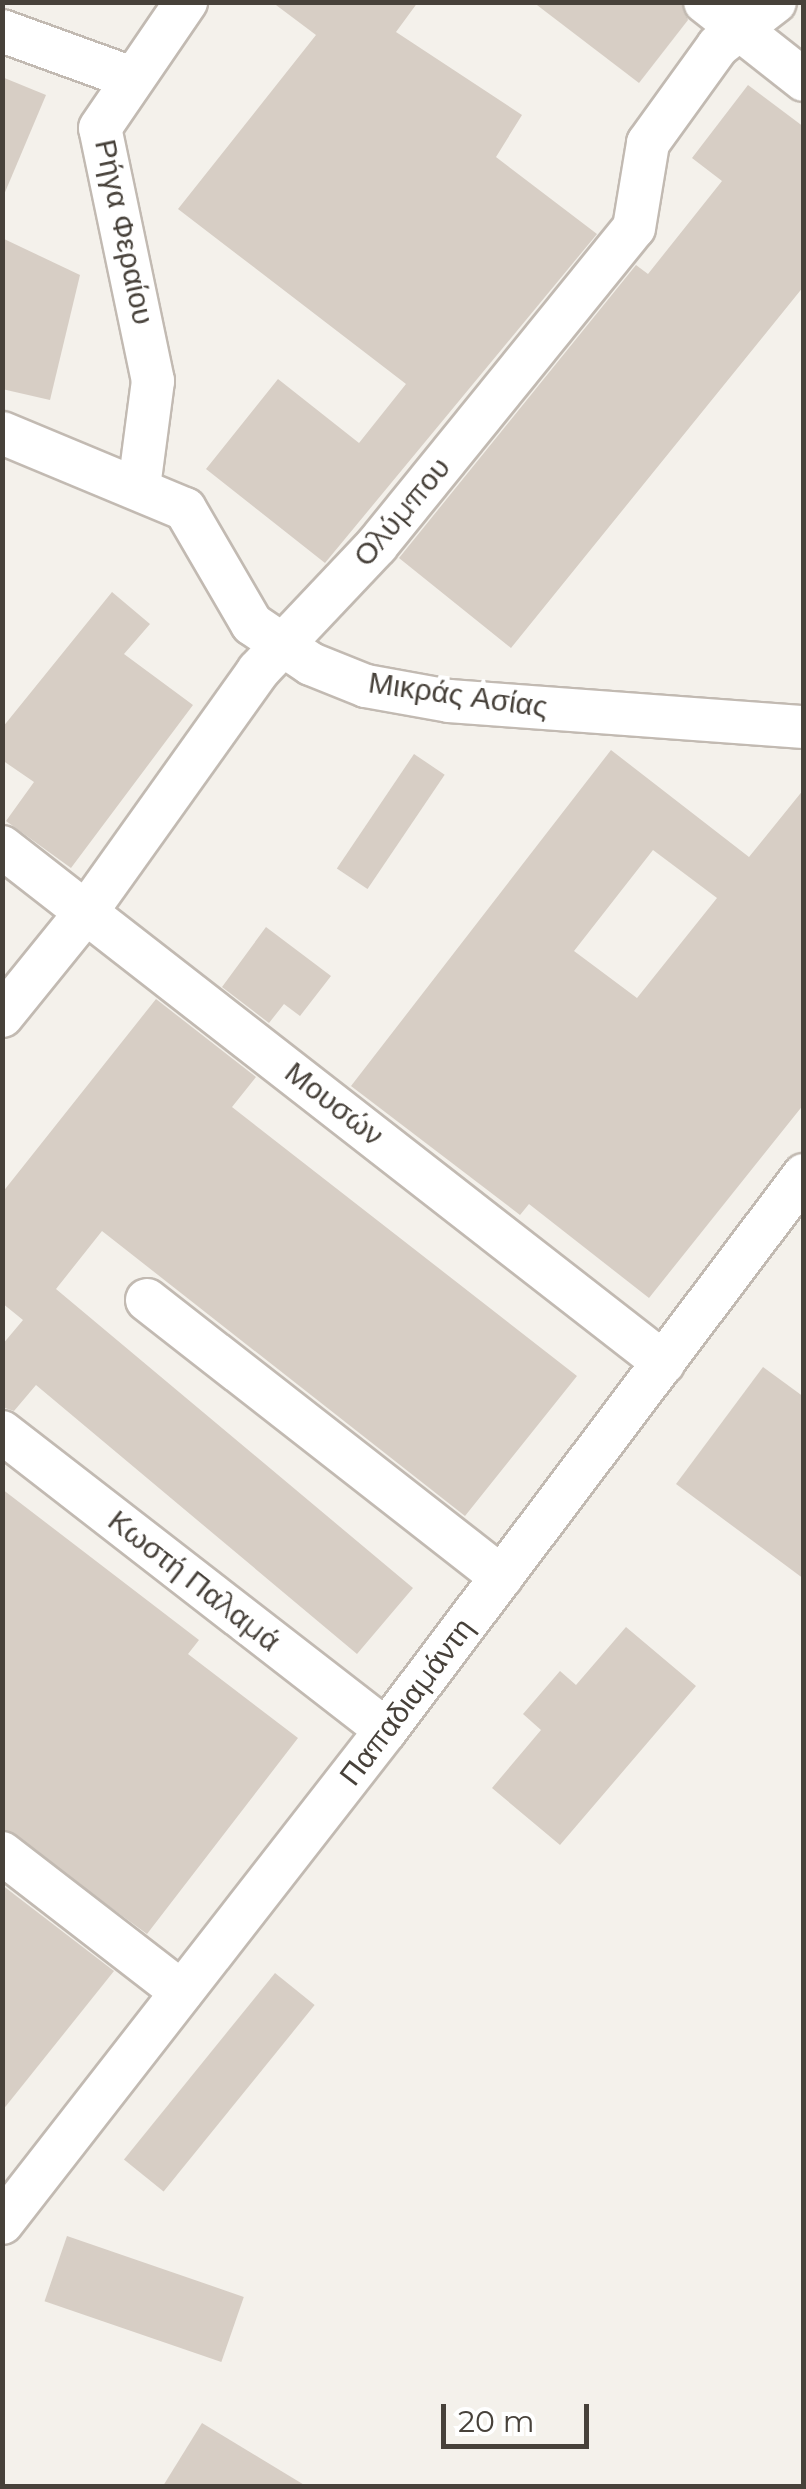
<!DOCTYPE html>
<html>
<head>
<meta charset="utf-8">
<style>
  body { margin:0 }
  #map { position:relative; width:806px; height:2489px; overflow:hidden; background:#f4f1eb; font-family:Montserrat,sans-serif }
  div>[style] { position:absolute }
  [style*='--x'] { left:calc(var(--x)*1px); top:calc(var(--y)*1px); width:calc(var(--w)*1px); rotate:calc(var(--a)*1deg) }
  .building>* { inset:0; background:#d7cec5; transform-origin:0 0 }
  .roads { filter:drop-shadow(2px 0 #c2bab2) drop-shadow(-2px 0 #c2bab2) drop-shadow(0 2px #c2bab2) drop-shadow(0 -2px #c2bab2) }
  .street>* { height:42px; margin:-21px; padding:0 21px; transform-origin:21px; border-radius:21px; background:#fff }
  span { translate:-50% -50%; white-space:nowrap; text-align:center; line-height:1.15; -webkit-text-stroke:9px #fff; paint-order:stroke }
  .street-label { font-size:30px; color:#47413a }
  .frame { position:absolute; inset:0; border:5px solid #47413a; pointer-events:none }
  .scale { position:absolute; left:441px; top:2404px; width:148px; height:45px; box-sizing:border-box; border:5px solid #47413a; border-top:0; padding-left:12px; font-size:30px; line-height:35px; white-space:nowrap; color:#47413a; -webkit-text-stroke:8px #fff; paint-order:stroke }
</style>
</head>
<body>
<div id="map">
  <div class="building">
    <i style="clip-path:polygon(272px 2px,418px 2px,396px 32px,522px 115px,496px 157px,597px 234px,325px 563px,206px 469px,278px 379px,359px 443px,406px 384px,178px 209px,316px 35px)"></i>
    <i style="clip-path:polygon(533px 2px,681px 2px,688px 20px,639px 83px)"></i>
    <i style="clip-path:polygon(2px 77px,46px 95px,3px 197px,2px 197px)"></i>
    <i style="clip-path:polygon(748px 85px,804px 127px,804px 286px,511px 648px,399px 558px,636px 265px,648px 274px,722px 181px,692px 158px)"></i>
    <i style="clip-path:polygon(2px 238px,80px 275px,50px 400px,2px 389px)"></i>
    <i style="clip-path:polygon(112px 592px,150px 624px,124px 654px,193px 705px,71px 868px,6px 821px,34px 782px,2px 760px,2px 728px)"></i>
    <i style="clip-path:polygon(evenodd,611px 750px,749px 857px,804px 789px,804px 1104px,649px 1298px,529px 1204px,520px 1215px,351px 1086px,611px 750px,653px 850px,717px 898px,637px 998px,574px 951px,653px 850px)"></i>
    <i style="left:414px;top:754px;width:37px;height:138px;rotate:34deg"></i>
    <i style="clip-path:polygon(266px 927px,331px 976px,300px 1016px,284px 1004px,269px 1023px,222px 987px)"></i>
    <i style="clip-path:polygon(156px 999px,256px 1077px,232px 1107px,577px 1376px,465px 1516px,102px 1231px,56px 1289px,413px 1588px,357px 1654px,36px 1385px,14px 1411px,2px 1407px,2px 1345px,23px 1320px,2px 1303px,2px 1193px)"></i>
    <i style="clip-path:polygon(763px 1367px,804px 1397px,804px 1579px,676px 1484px)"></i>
    <i style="clip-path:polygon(2px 1489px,199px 1640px,188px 1654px,298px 1738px,147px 1934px,2px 1828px)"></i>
    <i style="clip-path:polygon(626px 1627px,696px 1686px,560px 1845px,492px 1788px,541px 1730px,523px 1714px,560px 1671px,576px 1685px)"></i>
    <i style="clip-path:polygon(2px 1885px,114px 1971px,2px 2111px)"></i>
    <i style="left:275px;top:1973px;width:51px;height:240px;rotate:39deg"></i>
    <i style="left:67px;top:2236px;width:187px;height:69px;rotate:19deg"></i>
    <i style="clip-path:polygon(202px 2423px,306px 2486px,163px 2486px)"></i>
  </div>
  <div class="roads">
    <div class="street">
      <i style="--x:705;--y:2;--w:126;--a:38.2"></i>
      <i style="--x:2;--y:31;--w:135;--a:19.9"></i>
      <i style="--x:2;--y:433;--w:198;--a:22.6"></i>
      <i style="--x:185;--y:509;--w:133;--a:59.8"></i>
      <i style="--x:252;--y:624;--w:71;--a:34.1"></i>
      <i style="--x:311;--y:664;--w:59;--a:21.8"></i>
      <i style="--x:366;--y:686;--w:84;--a:10.2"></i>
      <i style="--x:449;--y:701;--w:356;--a:4.2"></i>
      <i style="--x:139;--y:487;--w:107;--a:-82.5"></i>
      <i style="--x:153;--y:381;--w:258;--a:-101.8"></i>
      <i style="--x:100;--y:128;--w:153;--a:-55.7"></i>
      <i style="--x:2;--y:847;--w:839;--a:37.93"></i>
      <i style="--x:2;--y:1016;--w:135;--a:-51"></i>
      <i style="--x:87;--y:911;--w:295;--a:-54.5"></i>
      <i style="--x:258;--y:671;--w:173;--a:-46.6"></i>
      <i style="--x:377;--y:545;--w:408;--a:-51"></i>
      <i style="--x:634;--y:228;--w:86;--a:-80.6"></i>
      <i style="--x:648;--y:143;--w:120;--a:-54.2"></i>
      <i style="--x:718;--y:46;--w:72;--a:-37.7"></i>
      <i style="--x:147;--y:1300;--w:450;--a:38"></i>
      <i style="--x:2;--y:1432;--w:486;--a:37.8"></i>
      <i style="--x:2;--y:1853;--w:227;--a:37.7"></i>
      <i style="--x:2;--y:2223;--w:625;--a:-52.08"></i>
      <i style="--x:386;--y:1730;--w:695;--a:-53.01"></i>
    </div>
  </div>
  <div class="street-label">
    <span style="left:124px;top:232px;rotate:78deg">Ρήγα Φεραίου</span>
    <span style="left:402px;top:512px;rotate:-50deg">Ολύμπου</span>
    <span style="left:458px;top:695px;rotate:8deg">Μικράς Ασίας</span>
    <span style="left:334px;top:1104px;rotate:38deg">Μουσών</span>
    <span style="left:194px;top:1581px;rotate:38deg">Κωστή Παλαμά</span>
    <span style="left:407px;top:1702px;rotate:-53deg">Παπαδιαμάντη</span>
  </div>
  <div class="frame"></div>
  <div class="scale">20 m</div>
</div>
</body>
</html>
